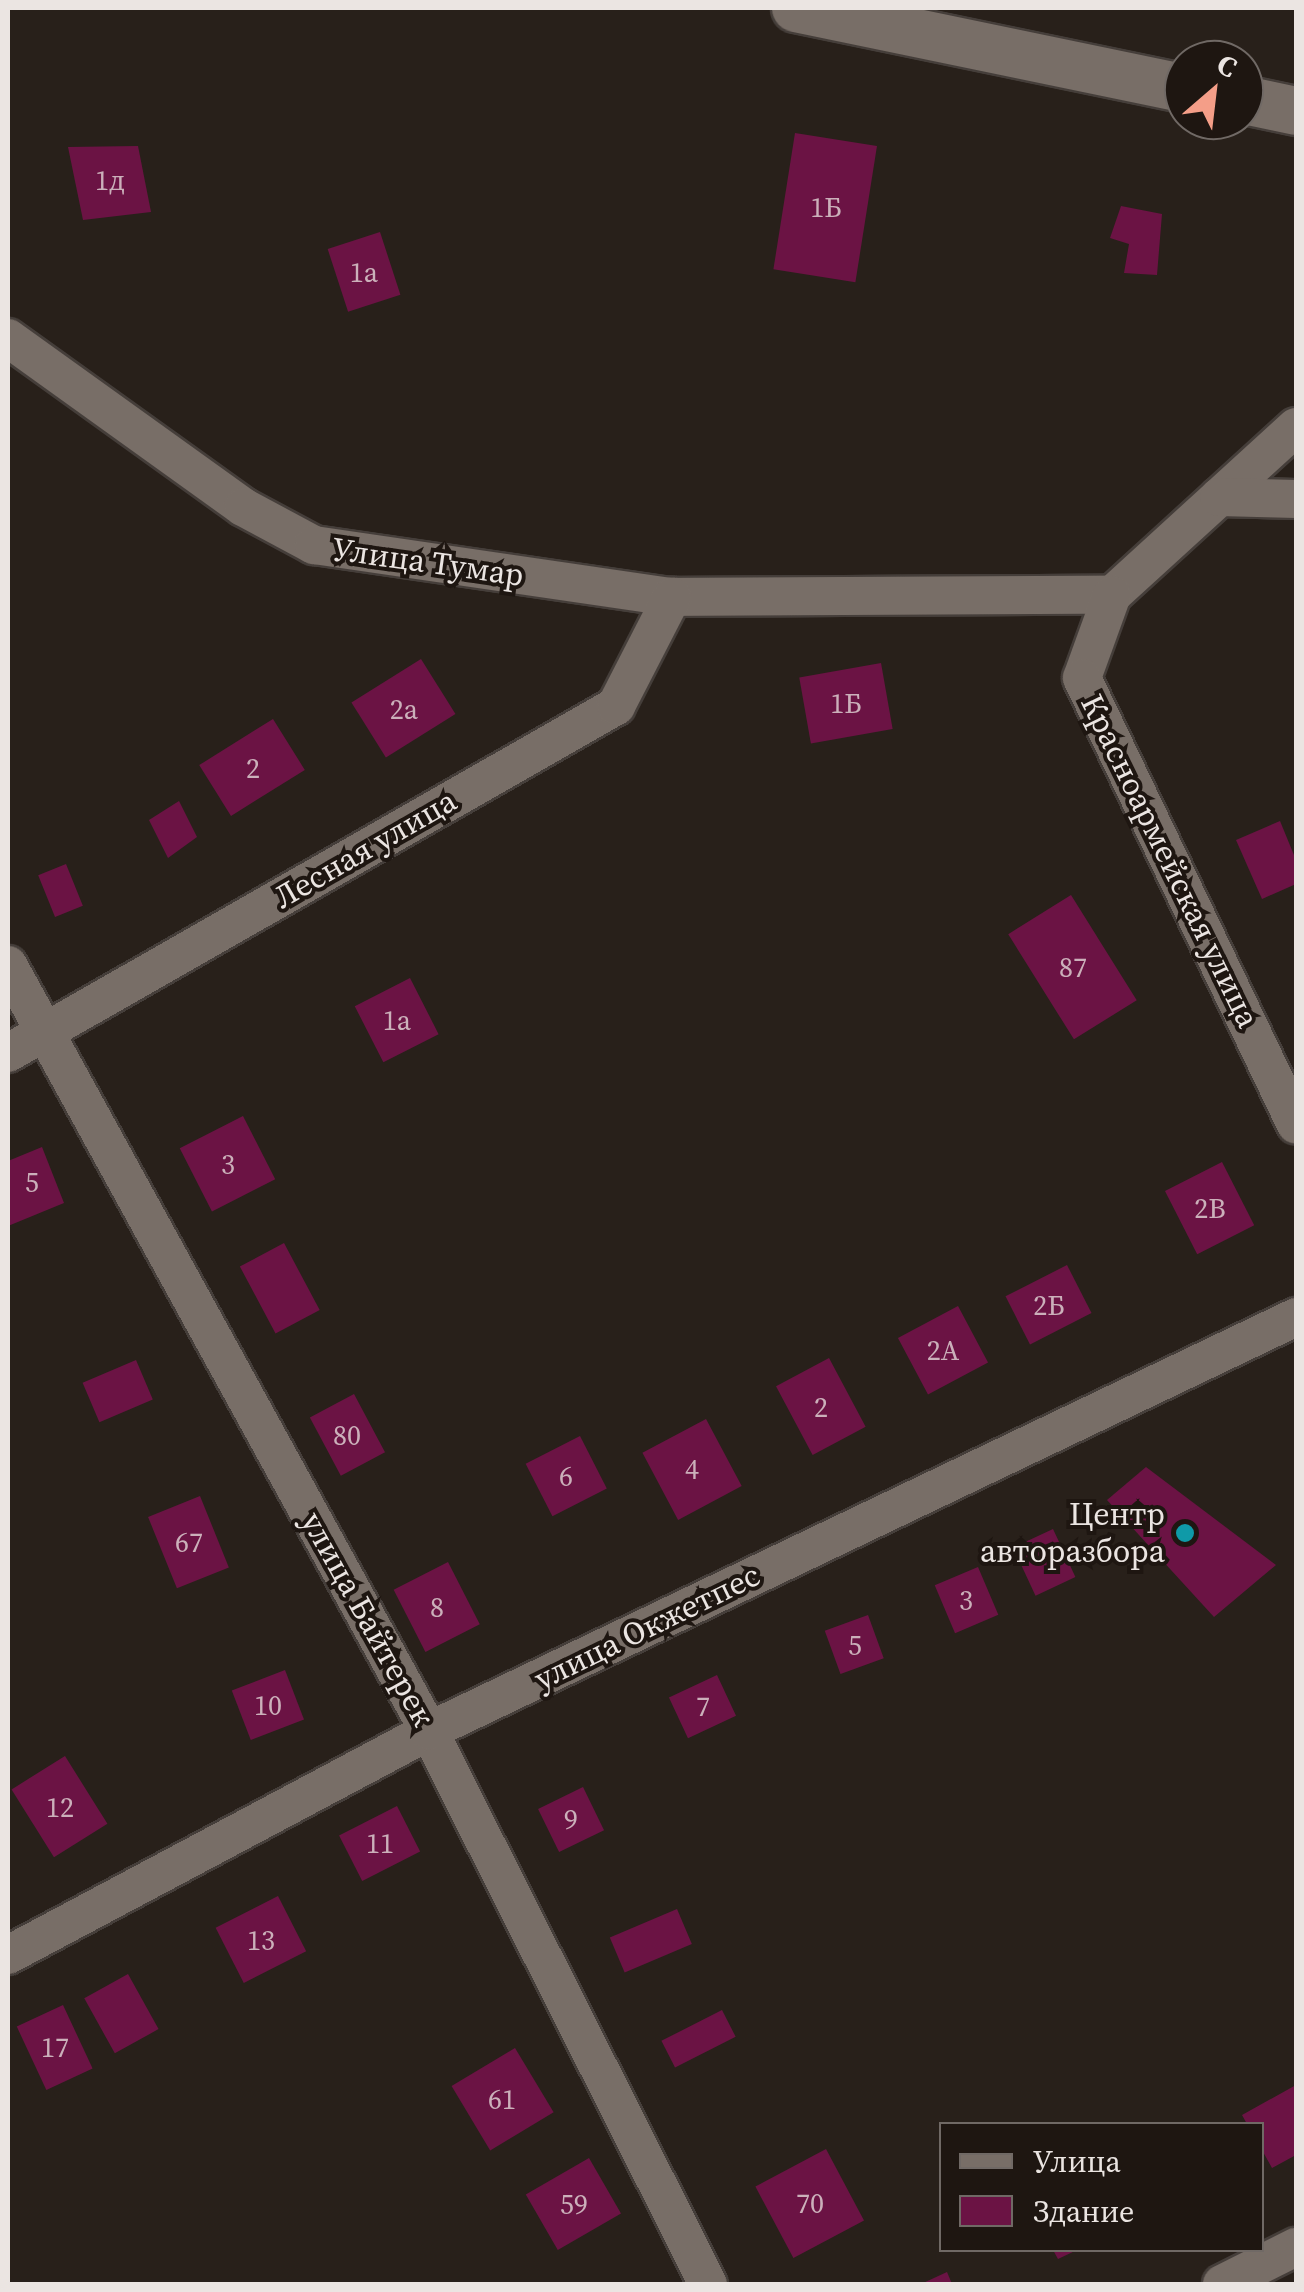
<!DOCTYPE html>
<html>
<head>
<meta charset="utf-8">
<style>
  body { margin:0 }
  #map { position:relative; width:1304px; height:2292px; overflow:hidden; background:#28201a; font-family:"Source Serif 4",serif }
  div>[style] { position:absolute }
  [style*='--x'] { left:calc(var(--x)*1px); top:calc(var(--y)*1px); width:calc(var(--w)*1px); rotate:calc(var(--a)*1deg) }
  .building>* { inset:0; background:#6b1344; transform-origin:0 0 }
  .roads { filter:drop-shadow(2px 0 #453e3a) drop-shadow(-2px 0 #453e3a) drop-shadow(0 2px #453e3a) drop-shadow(0 -2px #453e3a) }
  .minor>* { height:38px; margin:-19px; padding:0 19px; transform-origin:19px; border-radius:19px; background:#786e67 }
  .tertiary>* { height:48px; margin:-24px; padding:0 24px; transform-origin:24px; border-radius:24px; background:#786e67 }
  .dots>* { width:28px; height:28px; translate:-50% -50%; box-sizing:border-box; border:5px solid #1e1611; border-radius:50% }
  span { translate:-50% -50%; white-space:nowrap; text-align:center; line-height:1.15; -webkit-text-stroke:8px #1e1611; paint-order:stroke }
  .number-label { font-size:28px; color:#cbb0ba }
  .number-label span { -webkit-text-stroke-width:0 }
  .street-label { font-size:32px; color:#ebe5e2 }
  .poi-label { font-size:32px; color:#ebe5e2 }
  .right { translate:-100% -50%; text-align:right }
  .frame { position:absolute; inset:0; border:10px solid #ebe5e2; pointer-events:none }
  .legend { position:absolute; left:939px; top:2122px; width:325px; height:130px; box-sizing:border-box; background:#1e1611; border:2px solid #706965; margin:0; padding:12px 18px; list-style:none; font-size:30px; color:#ebe5e2 }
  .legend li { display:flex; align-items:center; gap:20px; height:50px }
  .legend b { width:50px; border:2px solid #706965 }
  .north { position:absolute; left:1164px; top:40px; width:100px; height:100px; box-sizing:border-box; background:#1e1611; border:2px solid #706965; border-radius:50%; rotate:28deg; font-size:28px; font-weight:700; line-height:40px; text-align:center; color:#ebe5e2 }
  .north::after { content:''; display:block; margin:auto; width:35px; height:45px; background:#f49e88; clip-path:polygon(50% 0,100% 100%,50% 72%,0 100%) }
</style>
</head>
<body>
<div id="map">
  <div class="building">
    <i style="left:795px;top:133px;width:83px;height:138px;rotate:9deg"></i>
    <i style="clip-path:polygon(138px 146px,151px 212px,83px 220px,68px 147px)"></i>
    <i style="clip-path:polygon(1121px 206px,1162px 214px,1157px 275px,1124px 273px,1129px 244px,1110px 238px)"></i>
    <i style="left:380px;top:232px;width:66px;height:55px;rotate:72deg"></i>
    <i style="left:421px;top:659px;width:65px;height:82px;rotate:58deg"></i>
    <i style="left:881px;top:663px;width:67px;height:83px;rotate:80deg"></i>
    <i style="left:273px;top:719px;width:60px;height:87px;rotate:58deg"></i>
    <i style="clip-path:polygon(179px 801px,197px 837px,168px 858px,149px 820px)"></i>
    <i style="clip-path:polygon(1280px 821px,1296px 860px,1296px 884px,1262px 899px,1236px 840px)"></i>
    <i style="left:66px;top:864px;width:45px;height:30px;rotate:68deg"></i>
    <i style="left:1071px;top:895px;width:124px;height:74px;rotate:58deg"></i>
    <i style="left:410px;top:978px;width:63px;height:62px;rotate:63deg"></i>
    <i style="left:243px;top:1116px;width:71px;height:71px;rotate:63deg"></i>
    <i style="clip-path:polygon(42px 1147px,64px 1203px,8px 1226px,8px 1161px)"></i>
    <i style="left:1222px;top:1162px;width:71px;height:64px;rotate:63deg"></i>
    <i style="left:284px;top:1243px;width:76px;height:50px;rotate:62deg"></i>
    <i style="left:1067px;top:1265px;width:54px;height:69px;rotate:63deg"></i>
    <i style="left:958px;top:1306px;width:64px;height:68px;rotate:62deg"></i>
    <i style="left:829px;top:1358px;width:78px;height:60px;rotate:62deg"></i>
    <i style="left:136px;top:1360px;width:43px;height:58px;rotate:67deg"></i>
    <i style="left:354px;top:1394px;width:66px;height:50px;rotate:62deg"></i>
    <i style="left:706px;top:1419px;width:76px;height:72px;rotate:62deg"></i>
    <i style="left:580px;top:1436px;width:59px;height:61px;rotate:63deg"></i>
    <i style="clip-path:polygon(1146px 1467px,1276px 1565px,1214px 1617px,1107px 1500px)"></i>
    <i style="left:200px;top:1496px;width:77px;height:56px;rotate:68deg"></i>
    <i style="left:1053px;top:1529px;width:53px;height:44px;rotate:65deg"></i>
    <i style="left:448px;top:1562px;width:70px;height:61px;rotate:63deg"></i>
    <i style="left:978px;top:1567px;width:52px;height:47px;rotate:67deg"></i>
    <i style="left:868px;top:1615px;width:46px;height:46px;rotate:70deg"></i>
    <i style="left:285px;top:1670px;width:53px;height:57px;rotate:69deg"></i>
    <i style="left:717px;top:1675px;width:45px;height:53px;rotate:65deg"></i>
    <i style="left:65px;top:1756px;width:80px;height:63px;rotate:58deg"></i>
    <i style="left:583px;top:1787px;width:48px;height:50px;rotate:64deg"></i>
    <i style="left:397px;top:1806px;width:51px;height:65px;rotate:63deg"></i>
    <i style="left:278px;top:1896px;width:62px;height:70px;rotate:63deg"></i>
    <i style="left:677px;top:1909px;width:38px;height:73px;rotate:67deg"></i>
    <i style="left:128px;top:1974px;width:63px;height:50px;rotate:61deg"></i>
    <i style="left:63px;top:2005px;width:70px;height:51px;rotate:65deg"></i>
    <i style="left:722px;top:2010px;width:30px;height:68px;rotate:63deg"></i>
    <i style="left:515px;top:2048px;width:75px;height:74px;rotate:59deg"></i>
    <i style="clip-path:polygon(1296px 2085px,1296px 2155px,1272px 2168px,1262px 2150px,1262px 2124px,1247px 2124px,1242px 2115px)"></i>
    <i style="left:826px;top:2149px;width:81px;height:80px;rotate:62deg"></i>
    <i style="left:589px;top:2158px;width:64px;height:73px;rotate:60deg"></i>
    <i style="clip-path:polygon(1053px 2250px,1077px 2250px,1058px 2259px)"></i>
    <i style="clip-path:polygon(947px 2272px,952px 2284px,921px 2284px)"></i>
  </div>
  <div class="roads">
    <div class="minor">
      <i style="--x:8;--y:338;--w:289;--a:35.7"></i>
      <i style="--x:243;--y:507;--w:81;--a:28.2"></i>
      <i style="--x:314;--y:545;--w:362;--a:8.3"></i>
      <i style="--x:672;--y:597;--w:440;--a:-0.3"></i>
      <i style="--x:1112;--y:595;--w:249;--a:-42.4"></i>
      <i style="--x:1219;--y:497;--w:77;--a:1.5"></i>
      <i style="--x:1112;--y:595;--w:88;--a:109.9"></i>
      <i style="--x:1082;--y:678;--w:495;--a:64.4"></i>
      <i style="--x:8;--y:965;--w:874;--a:61.21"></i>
      <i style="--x:429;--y:1731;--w:619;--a:63.23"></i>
      <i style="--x:8;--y:1053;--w:700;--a:-29.71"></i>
      <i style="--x:616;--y:706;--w:123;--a:-62.8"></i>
      <i style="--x:8;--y:1955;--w:477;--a:-28"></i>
      <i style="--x:429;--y:1731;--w:961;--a:-25.52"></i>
      <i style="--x:1222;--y:2284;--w:83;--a:-26.6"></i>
    </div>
    <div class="tertiary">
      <i style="--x:796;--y:8;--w:396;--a:11.7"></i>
      <i style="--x:1244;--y:100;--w:53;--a:11.9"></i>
    </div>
  </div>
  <div class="dots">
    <i style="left:1185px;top:1533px;background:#0f9aa8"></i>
  </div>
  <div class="number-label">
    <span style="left:110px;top:180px">1д</span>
    <span style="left:826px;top:207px">1Б</span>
    <span style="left:364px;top:272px">1а</span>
    <span style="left:846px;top:703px">1Б</span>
    <span style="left:404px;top:709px">2а</span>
    <span style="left:253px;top:768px">2</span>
    <span style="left:1073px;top:967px">87</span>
    <span style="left:397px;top:1020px">1а</span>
    <span style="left:228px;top:1164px">3</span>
    <span style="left:32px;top:1182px">5</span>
    <span style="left:1210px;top:1208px">2В</span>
    <span style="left:1049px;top:1305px">2Б</span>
    <span style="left:943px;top:1350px">2А</span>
    <span style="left:821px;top:1407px">2</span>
    <span style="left:347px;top:1435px">80</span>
    <span style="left:692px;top:1469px">4</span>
    <span style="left:566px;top:1476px">6</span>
    <span style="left:189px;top:1542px">67</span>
    <span style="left:966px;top:1600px">3</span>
    <span style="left:437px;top:1607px">8</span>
    <span style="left:855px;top:1645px">5</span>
    <span style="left:268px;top:1705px">10</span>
    <span style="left:703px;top:1706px">7</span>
    <span style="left:60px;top:1807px">12</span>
    <span style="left:571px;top:1819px">9</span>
    <span style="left:380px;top:1843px">11</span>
    <span style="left:261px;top:1940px">13</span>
    <span style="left:55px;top:2047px">17</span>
    <span style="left:502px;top:2099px">61</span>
    <span style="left:810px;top:2203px">70</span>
    <span style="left:574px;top:2204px">59</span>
  </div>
  <div class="street-label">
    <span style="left:428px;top:562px;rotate:8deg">Улица Тумар</span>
    <span style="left:365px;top:849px;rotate:-30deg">Лесная улица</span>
    <span style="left:1170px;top:861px;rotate:64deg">Красноармейская улица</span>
    <span style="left:368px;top:1619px;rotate:61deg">улица Байтерек</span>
    <span style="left:647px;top:1627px;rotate:-26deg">улица Окжетпес</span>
  </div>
  <div class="poi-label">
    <span class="right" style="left:1165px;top:1533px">Центр<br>авторазбора</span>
  </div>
  <div class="frame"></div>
  <ul class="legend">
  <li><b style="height:12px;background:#786e67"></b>Улица</li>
  <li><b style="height:28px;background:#6b1344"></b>Здание</li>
  </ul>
  <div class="north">С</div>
</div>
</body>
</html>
